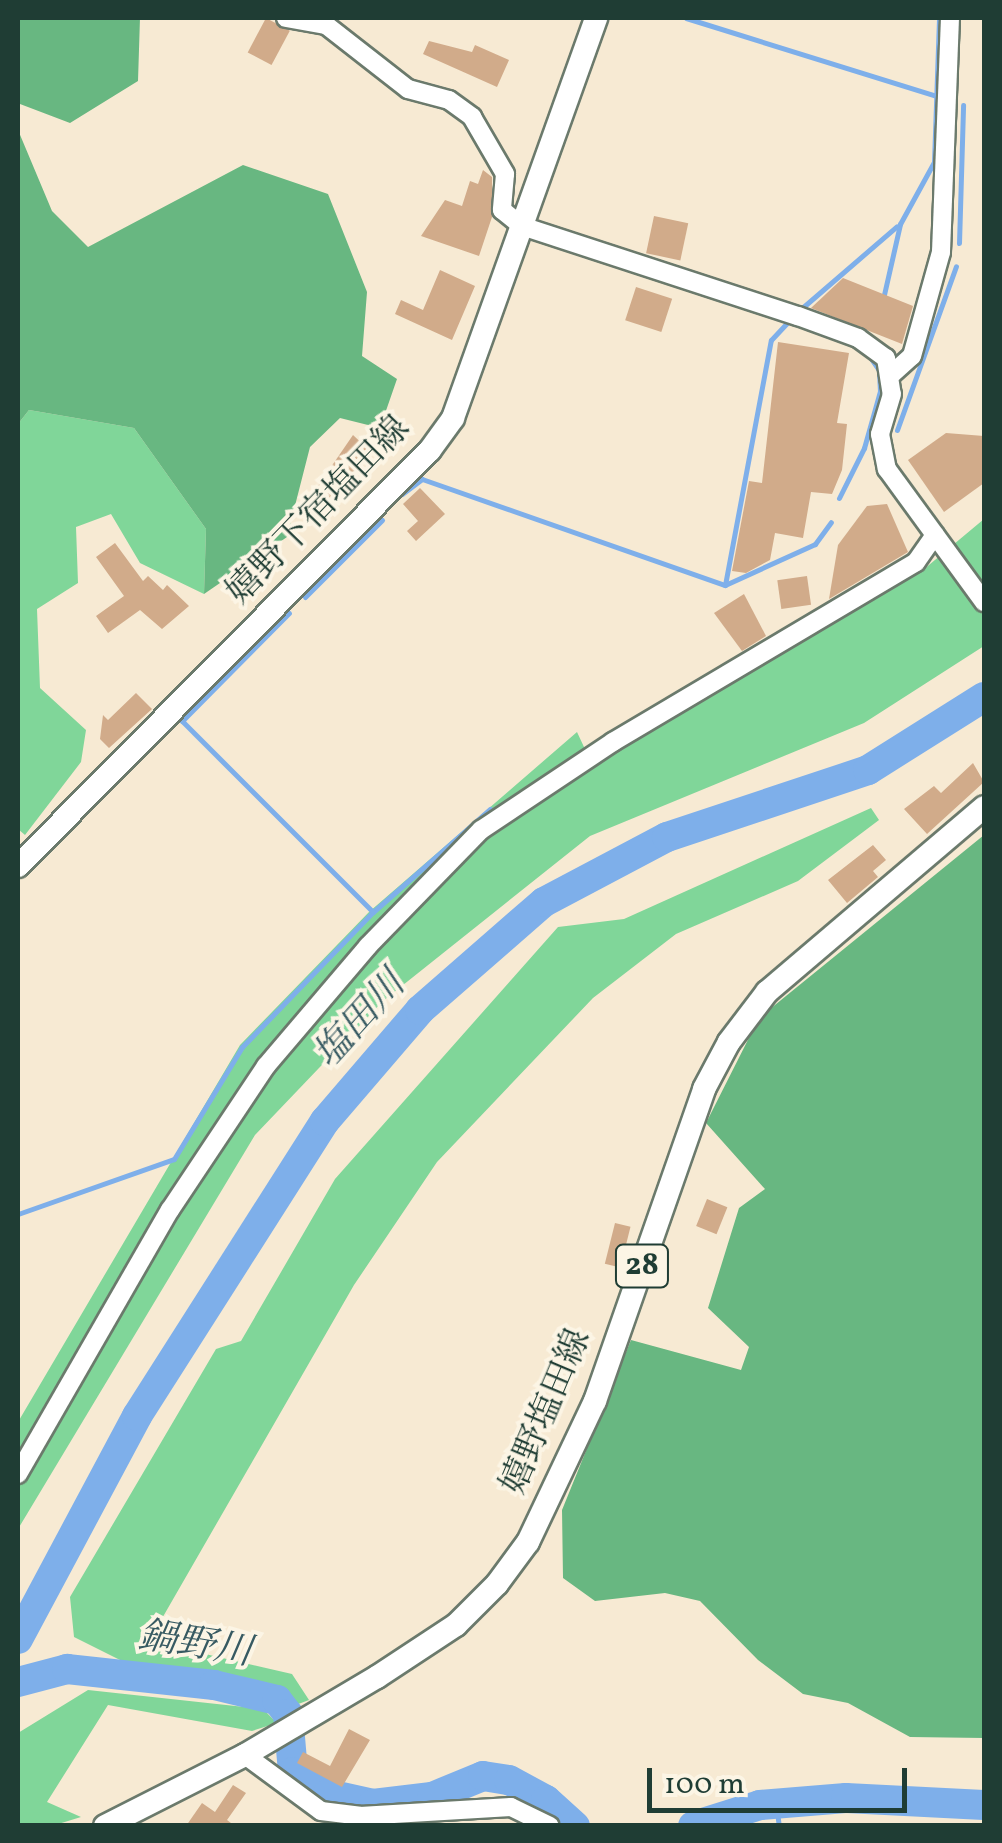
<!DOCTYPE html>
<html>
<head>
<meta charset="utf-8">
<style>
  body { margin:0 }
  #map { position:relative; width:1002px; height:1843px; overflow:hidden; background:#f7ead3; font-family:Vollkorn,"Noto Serif JP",serif }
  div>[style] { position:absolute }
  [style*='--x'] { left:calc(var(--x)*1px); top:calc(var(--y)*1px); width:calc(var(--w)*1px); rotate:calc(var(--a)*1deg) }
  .green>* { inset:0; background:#80d699 }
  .forest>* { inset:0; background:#68b781 }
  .stream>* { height:5px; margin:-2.5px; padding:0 2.5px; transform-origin:2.5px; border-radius:2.5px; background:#7eafea }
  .river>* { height:30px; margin:-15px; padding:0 15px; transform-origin:15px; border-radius:15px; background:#7eafea }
  .building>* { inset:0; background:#d1ab8a; transform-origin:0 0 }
  .roads { filter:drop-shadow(2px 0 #6b7a6c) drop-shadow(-2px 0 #6b7a6c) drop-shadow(0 2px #6b7a6c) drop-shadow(0 -2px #6b7a6c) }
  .minor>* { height:18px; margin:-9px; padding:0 9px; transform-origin:9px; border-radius:9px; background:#fff }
  .major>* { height:22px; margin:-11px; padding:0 11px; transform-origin:11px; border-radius:11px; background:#fff }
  span { translate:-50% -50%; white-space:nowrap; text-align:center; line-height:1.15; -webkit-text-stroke:8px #fcf5e5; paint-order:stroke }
  .shield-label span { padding:2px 8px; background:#fcf5e5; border:2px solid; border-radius:8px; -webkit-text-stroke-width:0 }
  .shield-label { font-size:32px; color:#1f3d34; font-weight:700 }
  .street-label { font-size:35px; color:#1f3d34 }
  .water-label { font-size:38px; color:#375a62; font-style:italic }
  .frame { position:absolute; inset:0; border:20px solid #1f3d34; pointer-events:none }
  .scale { position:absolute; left:647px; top:1768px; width:260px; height:45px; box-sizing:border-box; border:5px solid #1f3d34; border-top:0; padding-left:12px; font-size:30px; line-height:35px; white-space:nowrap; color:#1f3d34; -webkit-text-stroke:8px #fcf5e5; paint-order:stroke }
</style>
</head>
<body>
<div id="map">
  <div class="green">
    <i style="clip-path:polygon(29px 410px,134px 428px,206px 529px,204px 594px,140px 563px,111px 514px,76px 527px,78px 583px,37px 609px,40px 688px,86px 730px,81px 762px,25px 835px,18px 829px,18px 424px)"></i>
    <i style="clip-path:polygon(984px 519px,984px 646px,864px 723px,590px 836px,383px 1001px,255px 1135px,18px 1529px,18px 1422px,240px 1045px,369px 912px,577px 732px,584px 747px,601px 757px,923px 570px)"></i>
    <i style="clip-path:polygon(871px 808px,879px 820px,798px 881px,676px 934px,593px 998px,437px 1162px,354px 1285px,149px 1641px,292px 1674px,309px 1700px,293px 1706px,276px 1686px,122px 1661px,74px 1637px,70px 1597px,216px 1349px,241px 1341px,335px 1179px,558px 927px,624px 919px)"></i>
    <i style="clip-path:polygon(88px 1690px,263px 1709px,277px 1723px,252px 1731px,108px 1705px,47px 1802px,81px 1817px,55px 1825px,18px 1825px,18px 1733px)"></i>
  </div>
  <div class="forest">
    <i style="clip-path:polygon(18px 18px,140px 18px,138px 81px,70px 123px,20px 104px,18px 111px)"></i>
    <i style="clip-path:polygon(18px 130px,52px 211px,88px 247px,243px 165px,328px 194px,367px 292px,362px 356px,397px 379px,380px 428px,340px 418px,310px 447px,287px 537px,204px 594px,206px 529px,134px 428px,29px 410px,18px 424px)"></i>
    <i style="clip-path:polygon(984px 835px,984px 1738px,910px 1737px,848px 1703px,803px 1694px,758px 1660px,700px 1601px,665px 1593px,595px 1601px,563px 1578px,562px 1510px,631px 1340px,741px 1370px,749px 1347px,708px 1308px,739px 1208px,765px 1189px,706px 1123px,759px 1018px)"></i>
  </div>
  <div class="stream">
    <i style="--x:686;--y:18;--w:262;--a:17.3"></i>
    <i style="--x:959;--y:243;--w:138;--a:-88.3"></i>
    <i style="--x:883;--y:299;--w:77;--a:-77.2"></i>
    <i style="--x:900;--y:224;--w:71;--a:-61.3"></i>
    <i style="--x:934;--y:162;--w:144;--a:-88"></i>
    <i style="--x:802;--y:308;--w:125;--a:-40.8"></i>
    <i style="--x:897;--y:430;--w:174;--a:-70.2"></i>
    <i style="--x:402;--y:494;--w:25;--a:-37"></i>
    <i style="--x:422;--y:479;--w:321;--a:19.3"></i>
    <i style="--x:725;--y:585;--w:249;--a:-79.4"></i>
    <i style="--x:771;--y:340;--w:25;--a:-47"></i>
    <i style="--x:839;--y:498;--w:56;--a:-63.4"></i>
    <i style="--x:864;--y:448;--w:59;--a:-74.3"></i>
    <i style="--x:880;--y:391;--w:21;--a:-93"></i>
    <i style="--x:879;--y:370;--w:19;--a:-125"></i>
    <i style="--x:725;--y:585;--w:99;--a:-24.5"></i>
    <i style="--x:815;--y:544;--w:27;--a:-54"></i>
    <i style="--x:305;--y:597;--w:109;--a:-45"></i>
    <i style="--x:373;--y:912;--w:156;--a:-41.4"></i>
    <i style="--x:18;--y:1214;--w:165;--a:-19.4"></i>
    <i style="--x:174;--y:1159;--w:131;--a:-58.7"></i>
    <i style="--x:242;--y:1047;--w:188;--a:-45.9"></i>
    <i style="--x:373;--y:912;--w:270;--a:-135"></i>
    <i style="--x:182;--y:721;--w:152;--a:-45.3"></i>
    <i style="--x:776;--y:1803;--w:23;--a:83"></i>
  </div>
  <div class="river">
    <i style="--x:18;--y:1639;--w:253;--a:-61.9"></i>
    <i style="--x:137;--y:1416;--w:350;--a:-57.5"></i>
    <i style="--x:325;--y:1121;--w:146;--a:-49.4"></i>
    <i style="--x:420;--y:1010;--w:164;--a:-41.1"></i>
    <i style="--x:544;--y:902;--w:139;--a:-27.9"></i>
    <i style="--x:667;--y:837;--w:212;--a:-18.4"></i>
    <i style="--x:868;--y:770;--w:137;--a:-32.2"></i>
    <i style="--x:18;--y:1682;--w:51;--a:-14.9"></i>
    <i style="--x:67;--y:1669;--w:148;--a:6.2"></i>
    <i style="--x:214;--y:1685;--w:65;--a:13.4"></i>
    <i style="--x:277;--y:1700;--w:18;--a:52"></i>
    <i style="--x:288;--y:1714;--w:58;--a:85.1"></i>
    <i style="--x:293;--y:1772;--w:41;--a:32.2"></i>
    <i style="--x:328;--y:1794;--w:46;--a:12.5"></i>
    <i style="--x:373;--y:1804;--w:59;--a:-6.8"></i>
    <i style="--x:432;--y:1797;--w:55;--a:-22.4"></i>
    <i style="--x:483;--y:1776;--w:26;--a:9"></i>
    <i style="--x:509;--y:1780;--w:42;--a:28.4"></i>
    <i style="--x:546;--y:1800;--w:39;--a:42"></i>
    <i style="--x:693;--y:1826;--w:70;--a:-17.4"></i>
    <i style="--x:760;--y:1805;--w:86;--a:-4.7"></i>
    <i style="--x:846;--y:1798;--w:138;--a:2.9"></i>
  </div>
  <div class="building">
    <i style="left:266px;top:18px;width:27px;height:39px;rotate:28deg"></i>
    <i style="clip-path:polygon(429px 41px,472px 52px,475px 45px,509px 60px,497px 87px,423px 54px)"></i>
    <i style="clip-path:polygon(483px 170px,492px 177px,492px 217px,479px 256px,421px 236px,445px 200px,462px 206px,470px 181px,478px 184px)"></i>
    <i style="left:654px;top:216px;width:35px;height:38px;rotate:12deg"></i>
    <i style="clip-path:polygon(440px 270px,475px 286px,452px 340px,395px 314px,401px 300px,423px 310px)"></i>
    <i style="clip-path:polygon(843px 278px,913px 306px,902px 344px,811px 308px)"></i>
    <i style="left:636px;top:287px;width:38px;height:35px;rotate:18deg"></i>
    <i style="clip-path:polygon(778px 342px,849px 353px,837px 423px,847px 424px,842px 470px,832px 494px,811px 492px,803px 538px,775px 533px,770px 560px,746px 573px,732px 571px,749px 481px,762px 483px)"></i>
    <i style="clip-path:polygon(946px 433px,984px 436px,984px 483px,944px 512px,908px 460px)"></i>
    <i style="clip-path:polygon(353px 435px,372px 453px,322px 505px,311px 496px)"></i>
    <i style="clip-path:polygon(420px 488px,445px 514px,416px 541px,407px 531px,418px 521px,403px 504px)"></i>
    <i style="clip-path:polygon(887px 504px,908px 552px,829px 599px,838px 545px,867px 506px)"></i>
    <i style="clip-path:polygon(115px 543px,143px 581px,148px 576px,163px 590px,167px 585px,189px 606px,162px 629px,140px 610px,108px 633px,96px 616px,124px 596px,96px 557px)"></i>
    <i style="left:807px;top:576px;width:29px;height:30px;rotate:82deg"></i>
    <i style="clip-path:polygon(744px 594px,766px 636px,742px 651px,714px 613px)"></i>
    <i style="clip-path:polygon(136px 693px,152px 709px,109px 748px,100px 739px,103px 715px,108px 720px)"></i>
    <i style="clip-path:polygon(973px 763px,984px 782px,927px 834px,904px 809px,934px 786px,941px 793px)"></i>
    <i style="clip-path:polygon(873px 845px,886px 860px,873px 871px,878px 877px,847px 903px,828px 880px)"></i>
    <i style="left:707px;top:1199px;width:22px;height:29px;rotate:22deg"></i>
    <i style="left:615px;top:1223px;width:16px;height:42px;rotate:14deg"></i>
    <i style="clip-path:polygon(349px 1729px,370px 1740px,342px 1787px,297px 1763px,303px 1752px,330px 1766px)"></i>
    <i style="clip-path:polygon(233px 1785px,246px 1793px,227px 1820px,235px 1826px,186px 1826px,202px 1803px,215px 1812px)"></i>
  </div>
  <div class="roads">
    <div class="minor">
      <i style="--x:286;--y:18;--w:41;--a:9.9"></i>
      <i style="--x:326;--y:25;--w:104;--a:38"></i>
      <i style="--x:408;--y:89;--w:42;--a:15"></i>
      <i style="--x:449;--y:100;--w:29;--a:36"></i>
      <i style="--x:472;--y:117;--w:66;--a:59.9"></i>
      <i style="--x:505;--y:174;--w:36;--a:95"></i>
      <i style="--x:502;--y:210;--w:26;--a:39"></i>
      <i style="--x:522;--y:226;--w:290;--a:18.1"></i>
      <i style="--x:798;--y:316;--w:64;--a:20.1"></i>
      <i style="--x:858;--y:338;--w:34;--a:36"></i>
      <i style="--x:886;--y:358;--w:36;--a:81"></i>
      <i style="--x:892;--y:394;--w:42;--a:106.7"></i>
      <i style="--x:880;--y:434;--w:36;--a:79"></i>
      <i style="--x:887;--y:469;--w:165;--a:53.9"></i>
      <i style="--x:893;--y:373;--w:25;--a:-42"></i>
      <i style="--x:912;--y:356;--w:108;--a:-74.4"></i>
      <i style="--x:941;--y:252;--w:234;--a:-87.8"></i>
      <i style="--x:18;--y:1474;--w:305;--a:-60.1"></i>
      <i style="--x:170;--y:1210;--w:173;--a:-56.3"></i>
      <i style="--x:266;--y:1066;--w:157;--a:-49.6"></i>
      <i style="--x:368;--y:946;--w:162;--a:-45.8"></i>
      <i style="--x:481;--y:830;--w:159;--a:-33.7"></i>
      <i style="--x:613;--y:742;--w:352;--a:-30.7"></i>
      <i style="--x:916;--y:562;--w:33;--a:-55"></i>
      <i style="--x:245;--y:1755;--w:94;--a:36.4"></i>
      <i style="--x:321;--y:1811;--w:39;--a:7"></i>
      <i style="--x:360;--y:1816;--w:151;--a:-3.4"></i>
      <i style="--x:511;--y:1807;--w:43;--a:26"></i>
    </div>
    <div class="major">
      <i style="--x:18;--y:866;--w:585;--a:-45.28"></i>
      <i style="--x:430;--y:450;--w:39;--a:-54"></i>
      <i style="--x:453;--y:418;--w:425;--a:-70.3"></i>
      <i style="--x:105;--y:1826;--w:157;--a:-26.9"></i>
      <i style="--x:245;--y:1755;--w:153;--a:-30.6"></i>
      <i style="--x:377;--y:1677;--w:95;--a:-33.4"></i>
      <i style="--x:456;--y:1625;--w:58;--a:-45"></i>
      <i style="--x:497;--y:1584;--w:52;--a:-53.6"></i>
      <i style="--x:528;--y:1542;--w:156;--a:-64.6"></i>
      <i style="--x:595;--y:1401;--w:330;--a:-70.7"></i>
      <i style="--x:704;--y:1089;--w:53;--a:-62"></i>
      <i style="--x:729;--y:1042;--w:63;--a:-52.8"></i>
      <i style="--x:767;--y:992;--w:285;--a:-40.4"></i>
    </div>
  </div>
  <div class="shield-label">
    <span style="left:642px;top:1266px">28</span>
  </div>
  <div class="street-label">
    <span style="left:319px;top:511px;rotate:-46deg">嬉野下宿塩田線</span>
    <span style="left:547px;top:1412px;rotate:-67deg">嬉野塩田線</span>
  </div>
  <div class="water-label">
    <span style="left:361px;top:1021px;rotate:-48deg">塩田川</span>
    <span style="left:195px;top:1646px;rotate:9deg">鍋野川</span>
  </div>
  <div class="frame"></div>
  <div class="scale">100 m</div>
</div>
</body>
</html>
